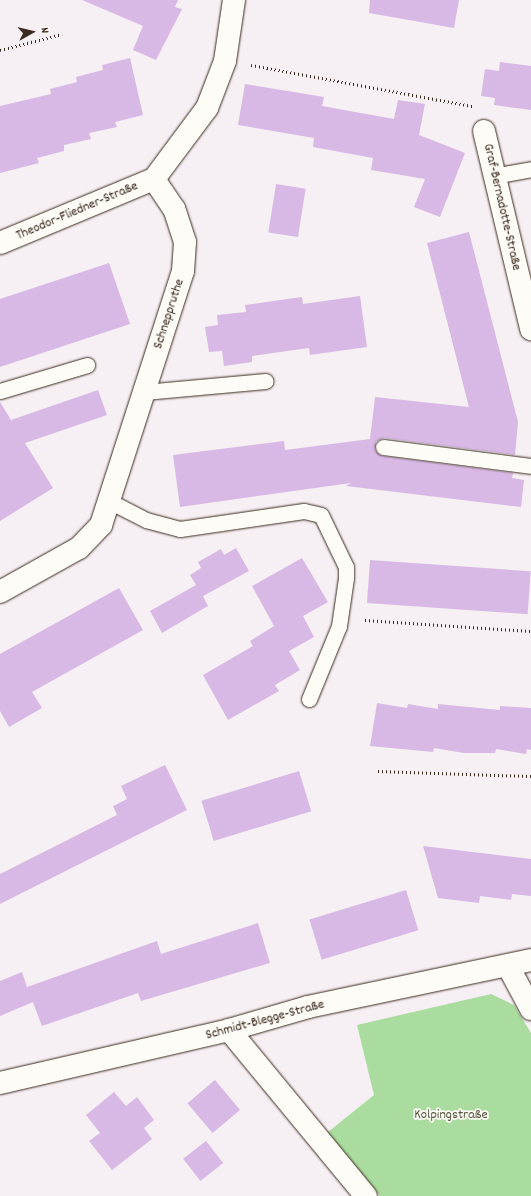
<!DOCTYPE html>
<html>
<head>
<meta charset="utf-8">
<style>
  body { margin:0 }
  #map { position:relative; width:531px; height:1196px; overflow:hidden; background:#f6eff3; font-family:Dekko,sans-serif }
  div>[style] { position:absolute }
  .green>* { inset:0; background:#a9dc9e }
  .building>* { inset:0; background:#d8b9e5; transform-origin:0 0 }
  .path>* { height:2.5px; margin-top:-1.25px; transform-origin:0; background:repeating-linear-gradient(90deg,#3b2a1e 0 1px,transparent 0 4px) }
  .roads { filter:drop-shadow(0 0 1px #3b2a1e) drop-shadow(0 0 1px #3b2a1e) }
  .service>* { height:15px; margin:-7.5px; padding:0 7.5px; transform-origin:7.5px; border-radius:7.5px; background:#fdfcf7 }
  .minor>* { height:22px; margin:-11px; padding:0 11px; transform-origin:11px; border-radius:11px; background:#fdfcf7 }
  span { translate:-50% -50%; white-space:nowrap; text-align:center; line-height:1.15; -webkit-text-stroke:3.5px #fdfcf7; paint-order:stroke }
  .street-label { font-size:14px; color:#3b2a1e }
  .park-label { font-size:14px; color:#56563e }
  .north { position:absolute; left:12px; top:12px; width:40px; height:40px; -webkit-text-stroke:3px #fdfcf7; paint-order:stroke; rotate:82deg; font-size:11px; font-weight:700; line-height:16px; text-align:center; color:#3b2a1e }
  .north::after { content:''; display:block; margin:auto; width:14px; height:18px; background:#3b2a1e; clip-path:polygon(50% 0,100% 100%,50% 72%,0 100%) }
</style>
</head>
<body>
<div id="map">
  <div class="green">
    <i style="clip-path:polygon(491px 994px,514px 1005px,531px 1033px,531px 1196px,380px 1196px,328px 1132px,374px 1095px,357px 1025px)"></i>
  </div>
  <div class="building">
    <i style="clip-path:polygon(82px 0,178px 0,175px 7px,182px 9px,156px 60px,133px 50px,143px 26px)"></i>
    <i style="clip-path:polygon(370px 0,459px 0,454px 28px,369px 13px)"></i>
    <i style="clip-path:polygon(130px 58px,143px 115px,115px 122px,117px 127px,89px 133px,91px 139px,64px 145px,64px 151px,37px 158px,39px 163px,0 173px,0 106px,51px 94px,50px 89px,77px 82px,76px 77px,103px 70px,102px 65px)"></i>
    <i style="clip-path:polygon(500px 62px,531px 66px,531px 110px,494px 105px,495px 98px,481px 96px,485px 69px,499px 71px)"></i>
    <i style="clip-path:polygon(245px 84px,324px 97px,322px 106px,394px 119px,398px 100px,425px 104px,419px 135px,465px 153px,440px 217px,414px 207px,425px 179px,371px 170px,373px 158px,313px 147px,314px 138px,238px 125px)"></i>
    <i style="left:276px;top:184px;width:30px;height:49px;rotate:9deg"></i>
    <i style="clip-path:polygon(469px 232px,518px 422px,515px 455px,384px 438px,376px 441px,375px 450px,382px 456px,513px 473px,512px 478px,524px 480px,521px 507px,346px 486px,351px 483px,180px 507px,173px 455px,284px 441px,285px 450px,370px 439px,375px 397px,469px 407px,427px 243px)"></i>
    <i style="clip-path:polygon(109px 263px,130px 324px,0 367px,0 299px)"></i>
    <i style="clip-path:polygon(360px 296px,367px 347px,310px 355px,309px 348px,280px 352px,252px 356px,252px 362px,224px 366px,222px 351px,209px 352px,205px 327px,218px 325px,217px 315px,246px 312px,245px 305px,302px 297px,303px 304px)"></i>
    <i style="clip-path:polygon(98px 390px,107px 415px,25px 443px,53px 488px,0 521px,0 402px,11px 420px)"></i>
    <i style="clip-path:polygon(236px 548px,249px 571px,203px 596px,208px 606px,162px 633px,150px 611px,196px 585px,190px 575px,201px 568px,198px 562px,221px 549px,224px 555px)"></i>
    <i style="clip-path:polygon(302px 558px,328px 602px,303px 616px,314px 637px,289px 651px,300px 670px,275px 685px,279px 691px,228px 720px,203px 675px,253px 646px,250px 641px,274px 626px,252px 586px)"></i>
    <i style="left:370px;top:560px;width:161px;height:43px;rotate:4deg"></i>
    <i style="clip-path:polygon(119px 588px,143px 630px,32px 692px,42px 708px,9px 727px,0 711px,0 654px)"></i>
    <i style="clip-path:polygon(377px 703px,407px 708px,408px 704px,438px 709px,438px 704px,500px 710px,500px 706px,531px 708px,531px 750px,527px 749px,526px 754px,496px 749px,495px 753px,464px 753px,434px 748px,433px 752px,370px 746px)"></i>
    <i style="clip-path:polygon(165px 765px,187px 810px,0 904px,0 874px,117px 815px,113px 806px,127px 799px,121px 786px)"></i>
    <i style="left:299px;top:771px;width:42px;height:102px;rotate:73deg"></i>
    <i style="clip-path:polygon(423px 846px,531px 859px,531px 896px,512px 894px,511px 900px,480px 896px,479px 903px,438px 898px)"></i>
    <i style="left:406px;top:890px;width:42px;height:101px;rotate:73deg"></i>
    <i style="clip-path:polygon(258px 923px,270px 963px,141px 1001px,138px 993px,42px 1026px,31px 997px,33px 1002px,0 1016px,0 981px,22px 972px,27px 987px,157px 941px,161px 954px)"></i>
    <i style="left:215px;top:1080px;width:39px;height:36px;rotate:50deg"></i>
    <i style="clip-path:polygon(114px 1092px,126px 1106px,137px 1097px,154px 1120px,144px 1128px,152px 1139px,112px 1170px,89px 1141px,100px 1133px,86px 1115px)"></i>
    <i style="left:206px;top:1141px;width:28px;height:29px;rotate:52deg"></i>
  </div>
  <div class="path">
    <i style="left:0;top:50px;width:64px;rotate:-14.5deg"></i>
    <i style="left:251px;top:65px;width:226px;rotate:10.5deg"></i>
    <i style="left:365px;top:620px;width:166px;rotate:3.8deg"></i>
    <i style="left:378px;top:771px;width:153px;rotate:1.9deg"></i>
  </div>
  <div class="roads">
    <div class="service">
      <i style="left:493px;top:176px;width:39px;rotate:-10deg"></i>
      <i style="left:0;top:391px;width:91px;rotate:-16.6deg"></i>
      <i style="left:144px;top:392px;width:122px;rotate:-5.2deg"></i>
      <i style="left:383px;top:447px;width:149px;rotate:7.3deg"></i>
      <i style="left:109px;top:501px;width:42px;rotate:27.2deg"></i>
      <i style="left:146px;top:520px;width:35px;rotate:15deg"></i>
      <i style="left:180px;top:529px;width:125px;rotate:-8.3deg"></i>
      <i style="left:304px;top:511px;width:17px;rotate:13deg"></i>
      <i style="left:321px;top:515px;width:58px;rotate:64.3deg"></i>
      <i style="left:346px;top:567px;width:11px;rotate:90deg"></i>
      <i style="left:346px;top:578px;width:49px;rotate:98.3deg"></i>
      <i style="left:339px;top:626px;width:79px;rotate:112.3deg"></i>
    </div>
    <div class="minor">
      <i style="left:484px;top:131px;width:204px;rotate:76.6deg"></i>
      <i style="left:0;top:243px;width:167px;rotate:-22.6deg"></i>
      <i style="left:154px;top:179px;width:89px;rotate:-53.3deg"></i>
      <i style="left:207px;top:108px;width:50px;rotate:-69deg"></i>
      <i style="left:225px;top:61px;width:62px;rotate:-81.6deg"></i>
      <i style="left:0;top:592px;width:90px;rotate:-29.1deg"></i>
      <i style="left:79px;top:548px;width:32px;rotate:-46deg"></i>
      <i style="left:101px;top:525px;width:267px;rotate:-72.1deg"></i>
      <i style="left:183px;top:271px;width:29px;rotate:-86deg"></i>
      <i style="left:185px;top:242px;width:35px;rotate:-108deg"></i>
      <i style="left:174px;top:209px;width:36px;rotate:-124deg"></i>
      <i style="left:508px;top:966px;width:49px;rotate:61.9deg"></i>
      <i style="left:229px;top:1030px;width:215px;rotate:50.5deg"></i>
      <i style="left:0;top:1083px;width:235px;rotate:-13deg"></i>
      <i style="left:229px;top:1030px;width:82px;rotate:-16.2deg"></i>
      <i style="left:308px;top:1007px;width:228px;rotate:-11.9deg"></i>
    </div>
  </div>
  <div class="street-label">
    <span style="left:502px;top:207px;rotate:77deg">Graf-Bernadotte-Straße</span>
    <span style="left:77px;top:211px;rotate:-23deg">Theodor-Fliedner-Straße</span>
    <span style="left:169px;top:314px;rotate:-72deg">Schneppruthe</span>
    <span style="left:265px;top:1020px;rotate:-15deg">Schmidt-Blegge-Straße</span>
  </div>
  <div class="park-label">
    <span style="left:451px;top:1115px">Kolpingstraße</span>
  </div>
  <div class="north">N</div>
</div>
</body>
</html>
